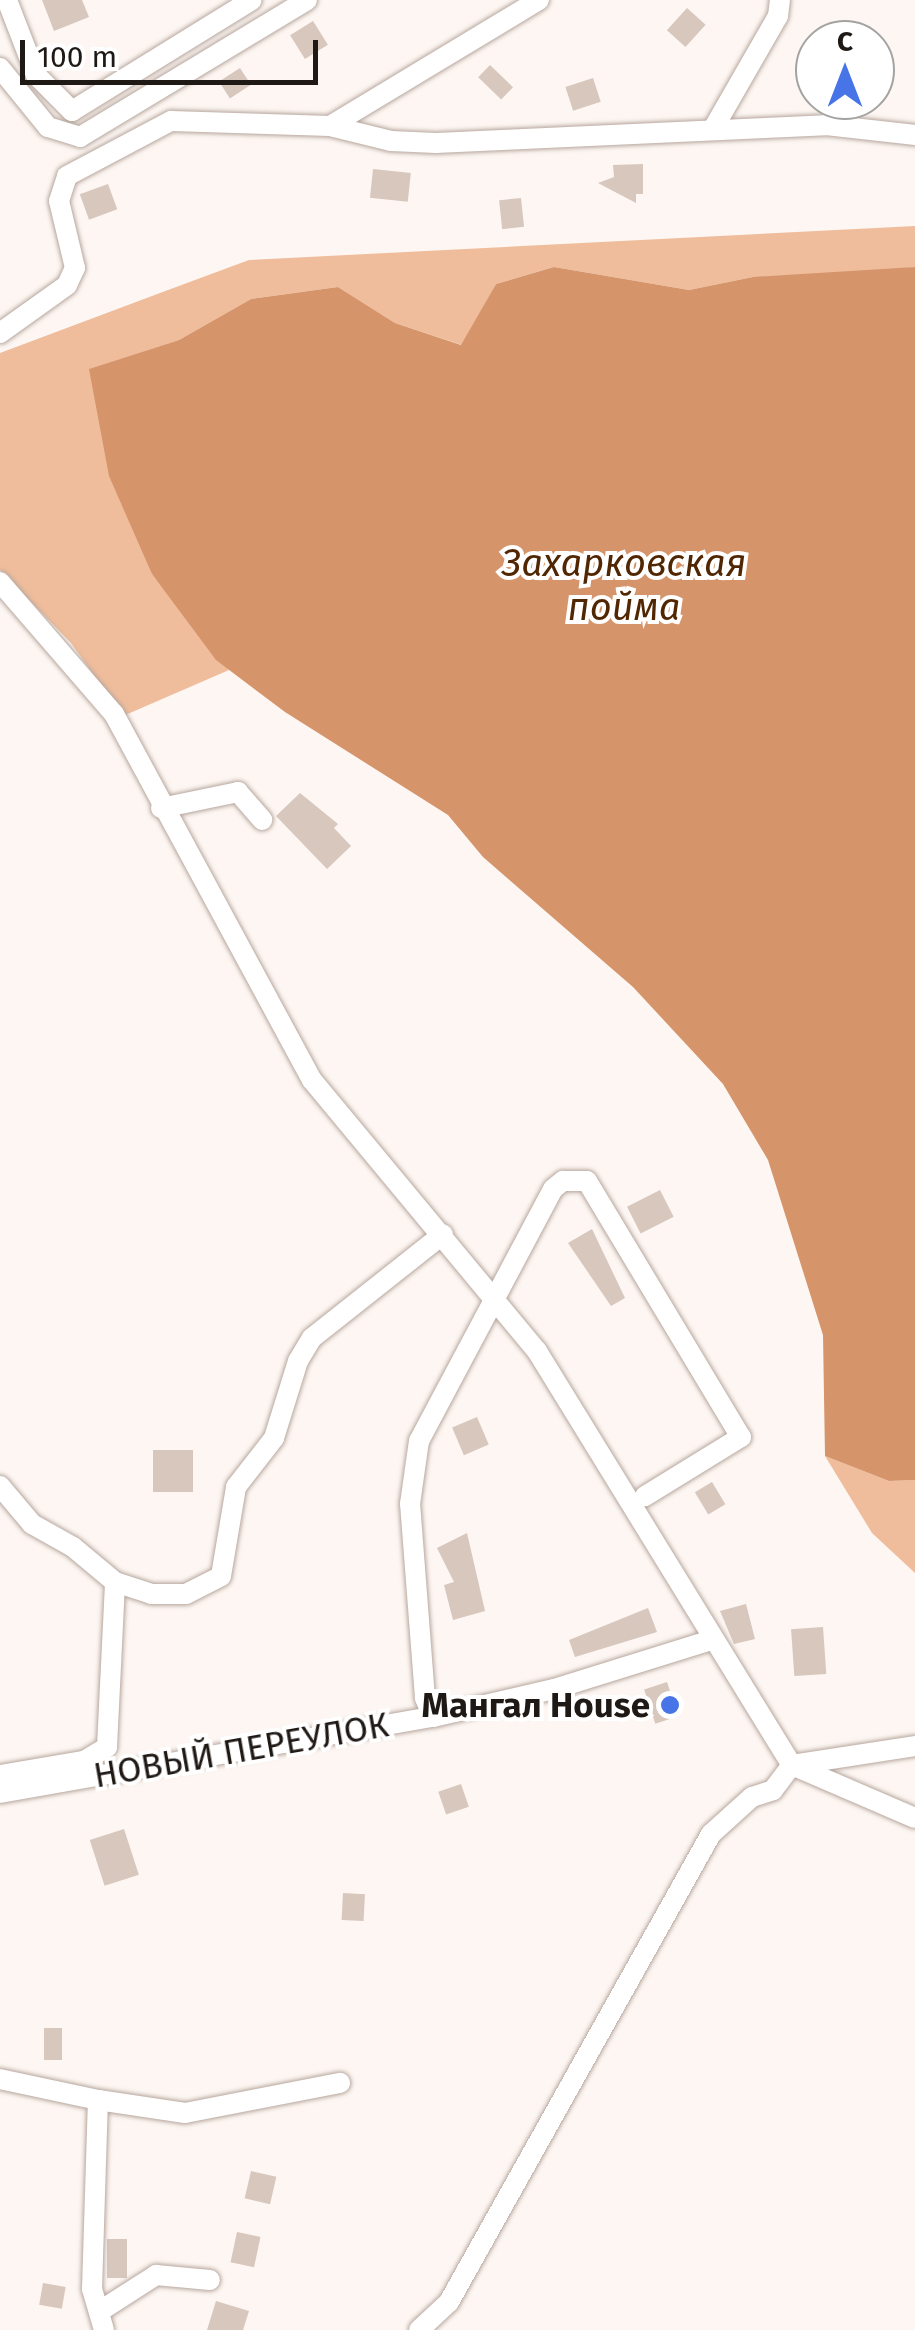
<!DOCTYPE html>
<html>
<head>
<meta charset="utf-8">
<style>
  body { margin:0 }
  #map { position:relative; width:915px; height:2330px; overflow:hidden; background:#fdf6f2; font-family:"Fira Sans",sans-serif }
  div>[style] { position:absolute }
  .green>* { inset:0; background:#efbd9c }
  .water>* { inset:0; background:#d59469 }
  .building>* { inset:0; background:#d7c7bd; transform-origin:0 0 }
  .roads { filter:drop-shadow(0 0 2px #b7a79e) drop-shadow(0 0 2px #b7a79e) }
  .minor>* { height:20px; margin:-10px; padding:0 10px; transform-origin:10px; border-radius:10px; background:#fff }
  .dots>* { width:28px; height:28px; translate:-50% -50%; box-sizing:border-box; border:5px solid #fff; border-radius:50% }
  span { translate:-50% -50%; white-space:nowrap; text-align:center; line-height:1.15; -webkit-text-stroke:8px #fff; paint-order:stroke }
  .poi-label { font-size:35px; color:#1f1916; font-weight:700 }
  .right { translate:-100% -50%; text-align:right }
  .street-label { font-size:35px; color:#1f1916 }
  .water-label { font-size:38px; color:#512703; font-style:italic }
  .north { position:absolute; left:795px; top:20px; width:100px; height:100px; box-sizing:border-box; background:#fff; border:2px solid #a5a3a2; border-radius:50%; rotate:0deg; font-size:28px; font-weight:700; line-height:40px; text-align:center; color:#1f1916 }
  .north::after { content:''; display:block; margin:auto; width:35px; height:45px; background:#4775e7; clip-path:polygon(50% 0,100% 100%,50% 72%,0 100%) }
  .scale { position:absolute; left:20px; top:40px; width:298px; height:45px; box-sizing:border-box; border:5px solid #1f1916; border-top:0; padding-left:12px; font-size:30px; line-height:35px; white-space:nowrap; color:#1f1916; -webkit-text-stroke:8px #fff; paint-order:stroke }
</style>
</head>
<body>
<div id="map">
  <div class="green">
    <i style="clip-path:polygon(915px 226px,915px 267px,845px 276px,753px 277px,689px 290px,554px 267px,496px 284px,462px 345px,395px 323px,338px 287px,251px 299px,179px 340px,90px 369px,152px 574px,229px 670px,123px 716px,71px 643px,0 570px,0 353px,168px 290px,249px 260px)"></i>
    <i style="clip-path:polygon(825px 1456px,889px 1481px,915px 1480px,915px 1573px,872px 1533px)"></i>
  </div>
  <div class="water">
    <i style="clip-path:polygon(554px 267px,689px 290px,753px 277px,915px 267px,915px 1480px,889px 1481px,825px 1456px,823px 1335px,768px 1160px,723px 1084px,633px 987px,483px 857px,448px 815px,285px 712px,216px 660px,152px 574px,109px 476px,89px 369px,179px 340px,251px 299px,338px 287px,395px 323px,461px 345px,496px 284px)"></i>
  </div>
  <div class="building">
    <i style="clip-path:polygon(42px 0,82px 0,89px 17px,54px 31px)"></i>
    <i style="left:687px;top:8px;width:25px;height:30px;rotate:42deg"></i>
    <i style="left:313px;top:21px;width:28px;height:27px;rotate:58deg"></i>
    <i style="left:490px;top:65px;width:32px;height:17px;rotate:44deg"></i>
    <i style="left:240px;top:68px;width:20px;height:25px;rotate:57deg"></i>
    <i style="left:593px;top:78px;width:25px;height:29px;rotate:72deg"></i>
    <i style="clip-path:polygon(643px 164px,643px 194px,636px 194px,636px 203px,598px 183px,614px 177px,613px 165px)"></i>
    <i style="left:373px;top:169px;width:38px;height:29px;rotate:6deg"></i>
    <i style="left:108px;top:184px;width:27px;height:30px;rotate:70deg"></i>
    <i style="left:521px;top:198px;width:29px;height:22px;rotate:84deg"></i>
    <i style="clip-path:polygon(300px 793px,338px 824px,334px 828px,351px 846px,327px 869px,276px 816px)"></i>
    <i style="left:660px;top:1190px;width:30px;height:37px;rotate:63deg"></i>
    <i style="clip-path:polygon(592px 1229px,625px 1298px,611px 1306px,568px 1243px)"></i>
    <i style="left:477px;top:1417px;width:30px;height:27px;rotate:67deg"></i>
    <i style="left:153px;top:1450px;width:40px;height:42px"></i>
    <i style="left:712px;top:1482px;width:26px;height:20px;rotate:59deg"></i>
    <i style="clip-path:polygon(467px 1533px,485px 1611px,453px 1620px,444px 1585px,454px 1582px,437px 1548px)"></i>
    <i style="clip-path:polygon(746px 1604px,755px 1639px,734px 1644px,720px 1611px)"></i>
    <i style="clip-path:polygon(648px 1608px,657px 1632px,575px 1657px,569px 1640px)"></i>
    <i style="left:823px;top:1627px;width:47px;height:32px;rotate:86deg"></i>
    <i style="left:667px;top:1682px;width:36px;height:24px;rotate:72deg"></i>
    <i style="left:461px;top:1784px;width:24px;height:24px;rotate:71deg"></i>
    <i style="left:124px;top:1829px;width:48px;height:36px;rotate:72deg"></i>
    <i style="left:343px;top:1893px;width:22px;height:27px;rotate:3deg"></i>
    <i style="left:44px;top:2028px;width:18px;height:32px"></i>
    <i style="left:251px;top:2171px;width:26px;height:28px;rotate:13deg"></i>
    <i style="left:237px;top:2232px;width:24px;height:31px;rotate:12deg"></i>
    <i style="left:107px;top:2239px;width:20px;height:39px"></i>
    <i style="left:43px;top:2283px;width:23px;height:22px;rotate:10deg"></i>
    <i style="clip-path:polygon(216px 2301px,249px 2311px,243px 2330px,207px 2330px)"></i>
  </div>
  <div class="roads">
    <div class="minor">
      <i style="left:7px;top:0;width:80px;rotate:68.9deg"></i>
      <i style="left:36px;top:75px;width:51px;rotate:45deg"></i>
      <i style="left:72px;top:111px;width:211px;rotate:-31.7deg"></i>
      <i style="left:0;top:68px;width:76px;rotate:50.9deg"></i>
      <i style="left:48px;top:127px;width:34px;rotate:17deg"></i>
      <i style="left:80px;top:137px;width:265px;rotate:-31.1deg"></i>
      <i style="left:330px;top:126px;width:244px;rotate:-31.1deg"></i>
      <i style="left:713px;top:129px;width:130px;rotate:-60.1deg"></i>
      <i style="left:778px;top:16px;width:16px;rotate:-83deg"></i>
      <i style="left:0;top:333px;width:82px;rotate:-35.6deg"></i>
      <i style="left:67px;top:285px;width:19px;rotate:-65deg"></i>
      <i style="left:75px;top:268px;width:69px;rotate:-103.4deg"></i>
      <i style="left:59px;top:201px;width:26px;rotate:-72deg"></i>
      <i style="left:67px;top:176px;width:118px;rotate:-27.9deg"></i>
      <i style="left:171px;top:121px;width:159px;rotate:1.8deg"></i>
      <i style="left:330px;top:126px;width:63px;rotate:13.8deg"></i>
      <i style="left:391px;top:141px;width:45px;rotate:2.5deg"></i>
      <i style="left:436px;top:143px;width:390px;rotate:-2.6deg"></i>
      <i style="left:826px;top:125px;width:90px;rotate:6.4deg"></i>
      <i style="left:0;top:582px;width:174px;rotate:49.2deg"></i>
      <i style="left:114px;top:714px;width:416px;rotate:61.6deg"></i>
      <i style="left:312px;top:1080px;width:352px;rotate:50.3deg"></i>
      <i style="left:537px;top:1351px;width:486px;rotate:58.4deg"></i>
      <i style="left:792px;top:1765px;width:134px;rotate:23.3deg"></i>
      <i style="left:161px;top:808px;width:79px;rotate:-11.7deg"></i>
      <i style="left:238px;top:792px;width:37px;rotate:49deg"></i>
      <i style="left:0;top:1486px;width:50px;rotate:49.9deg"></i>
      <i style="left:32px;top:1524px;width:47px;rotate:29.3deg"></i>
      <i style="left:73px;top:1547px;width:55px;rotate:39.8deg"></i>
      <i style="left:433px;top:1717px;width:21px;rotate:-113deg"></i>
      <i style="left:425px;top:1698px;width:195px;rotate:-94.4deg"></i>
      <i style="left:410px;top:1504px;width:64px;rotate:-81.9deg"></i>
      <i style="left:419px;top:1441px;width:285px;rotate:-62deg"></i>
      <i style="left:553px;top:1189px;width:13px;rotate:-39deg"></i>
      <i style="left:563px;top:1181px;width:24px"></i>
      <i style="left:587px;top:1181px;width:299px;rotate:59deg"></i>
      <i style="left:741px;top:1437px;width:113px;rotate:148.4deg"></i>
      <i style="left:0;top:1775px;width:85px;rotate:-9.5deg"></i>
      <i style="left:84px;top:1761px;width:27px;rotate:-31deg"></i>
      <i style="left:107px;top:1747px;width:165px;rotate:-87.2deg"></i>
      <i style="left:115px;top:1582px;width:38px;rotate:18deg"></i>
      <i style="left:151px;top:1594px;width:35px"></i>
      <i style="left:186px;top:1594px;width:39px;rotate:-27deg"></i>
      <i style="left:221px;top:1576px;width:90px;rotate:-80.4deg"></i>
      <i style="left:236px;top:1487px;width:62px;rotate:-52.2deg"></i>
      <i style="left:274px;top:1438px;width:81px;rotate:-72.7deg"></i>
      <i style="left:298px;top:1361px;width:27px;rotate:-59deg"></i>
      <i style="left:312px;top:1338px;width:167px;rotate:-38.4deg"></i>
      <i style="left:0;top:1793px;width:440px;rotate:-10deg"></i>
      <i style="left:433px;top:1717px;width:124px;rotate:-13deg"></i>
      <i style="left:554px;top:1689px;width:164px;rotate:-17.3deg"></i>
      <i style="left:0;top:2079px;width:100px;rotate:12.1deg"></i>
      <i style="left:100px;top:2311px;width:67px;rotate:-32.7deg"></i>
      <i style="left:156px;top:2275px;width:54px;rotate:5.3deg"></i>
      <i style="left:104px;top:2330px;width:43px;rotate:-106.3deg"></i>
      <i style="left:92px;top:2289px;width:189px;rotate:-88.2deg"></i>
      <i style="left:98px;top:2100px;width:88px;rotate:8.5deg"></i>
      <i style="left:185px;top:2113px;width:158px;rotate:-11deg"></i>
      <i style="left:419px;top:2330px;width:41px;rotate:-43deg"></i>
      <i style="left:449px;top:2302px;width:536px;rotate:-60.76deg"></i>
      <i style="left:711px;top:1834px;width:55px;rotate:-42.1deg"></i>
      <i style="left:752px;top:1797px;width:22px;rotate:-18deg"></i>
      <i style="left:773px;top:1790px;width:31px;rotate:-53deg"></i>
      <i style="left:792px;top:1765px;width:124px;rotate:-8.8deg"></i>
    </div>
  </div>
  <div class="dots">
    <i style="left:670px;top:1705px;background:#4775e7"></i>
  </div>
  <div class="poi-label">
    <span class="right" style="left:650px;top:1705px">Мангал House</span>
  </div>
  <div class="street-label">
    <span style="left:241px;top:1750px;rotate:-10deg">НОВЫЙ ПЕРЕУЛОК</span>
  </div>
  <div class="water-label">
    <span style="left:624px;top:586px">Захарковская<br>пойма</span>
  </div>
  <div class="north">С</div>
  <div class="scale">100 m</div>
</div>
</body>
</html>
